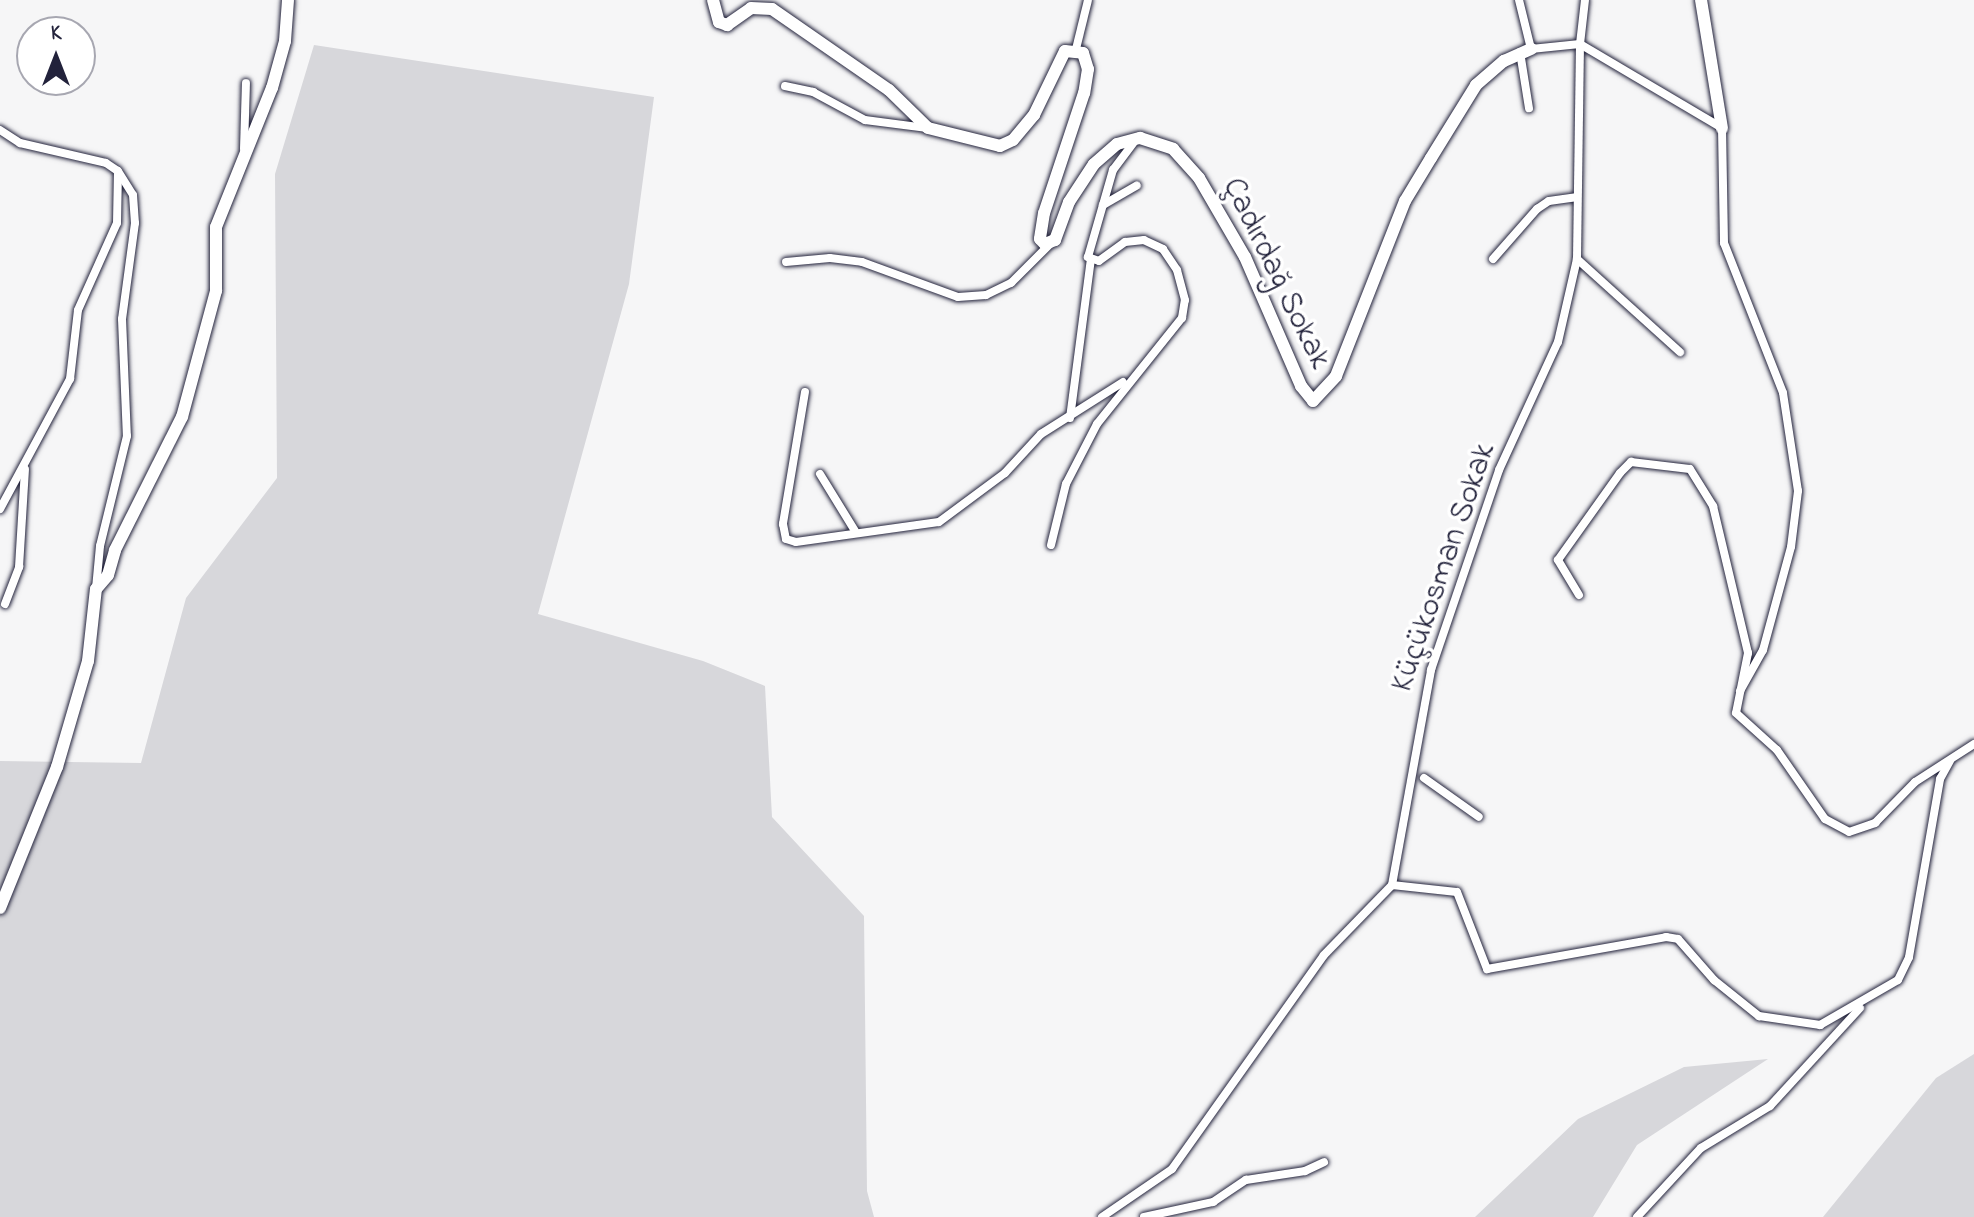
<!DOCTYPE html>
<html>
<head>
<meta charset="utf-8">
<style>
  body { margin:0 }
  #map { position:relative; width:1974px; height:1217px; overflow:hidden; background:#f6f6f7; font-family:"Indie Flower",sans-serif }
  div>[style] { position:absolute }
  .green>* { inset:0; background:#d7d7db }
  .roads { filter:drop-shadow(0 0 2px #22223b) drop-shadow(0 0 2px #22223b) }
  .street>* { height:8px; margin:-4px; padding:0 4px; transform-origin:4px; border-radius:4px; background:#fff }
  .secondary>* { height:12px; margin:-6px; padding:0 6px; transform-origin:6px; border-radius:6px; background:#fff }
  span { translate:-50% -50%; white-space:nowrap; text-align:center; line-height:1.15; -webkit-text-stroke:7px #fff; paint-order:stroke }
  .street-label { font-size:32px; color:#22223b }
  .north { position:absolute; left:16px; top:16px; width:80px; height:80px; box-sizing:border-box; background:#fff; border:2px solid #a7a7b1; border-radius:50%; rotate:0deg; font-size:22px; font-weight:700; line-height:32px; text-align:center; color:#22223b }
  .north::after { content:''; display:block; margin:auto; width:28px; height:36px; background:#22223b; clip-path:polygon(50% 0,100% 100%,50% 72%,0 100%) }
</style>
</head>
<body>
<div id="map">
  <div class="green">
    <i style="clip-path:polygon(314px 45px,654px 97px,629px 284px,538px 614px,703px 661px,765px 686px,772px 817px,864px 916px,867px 1191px,874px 1217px,0 1217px,0 761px,141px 763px,186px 598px,277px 478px,275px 174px)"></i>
    <i style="clip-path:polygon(1974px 1054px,1974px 1217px,1823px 1217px,1936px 1078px)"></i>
    <i style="clip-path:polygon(1768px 1059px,1637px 1145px,1593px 1217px,1475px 1217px,1578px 1119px,1684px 1067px)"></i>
  </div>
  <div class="roads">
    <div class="street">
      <i style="left:1519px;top:0;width:50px;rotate:76.2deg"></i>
      <i style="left:1531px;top:49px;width:49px;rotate:-5.8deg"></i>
      <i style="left:1580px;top:44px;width:44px;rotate:-83.5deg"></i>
      <i style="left:1076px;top:49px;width:50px;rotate:-76.2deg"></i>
      <i style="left:1520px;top:52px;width:57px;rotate:80.9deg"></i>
      <i style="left:785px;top:86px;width:29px;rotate:12deg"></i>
      <i style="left:813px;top:92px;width:59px;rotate:28.3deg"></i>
      <i style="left:865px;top:120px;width:63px;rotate:7.4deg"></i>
      <i style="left:0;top:130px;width:24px;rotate:33deg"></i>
      <i style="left:20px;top:143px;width:88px;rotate:13.1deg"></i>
      <i style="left:106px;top:163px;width:14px;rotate:34deg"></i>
      <i style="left:118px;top:171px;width:28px;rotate:58deg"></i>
      <i style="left:133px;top:195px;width:28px;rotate:86deg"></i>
      <i style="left:135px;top:223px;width:97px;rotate:97.7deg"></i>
      <i style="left:122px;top:319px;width:117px;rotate:87.6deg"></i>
      <i style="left:127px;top:436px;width:113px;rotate:103.8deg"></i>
      <i style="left:100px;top:546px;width:42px;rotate:95.4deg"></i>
      <i style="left:244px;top:149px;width:66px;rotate:-88.3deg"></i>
      <i style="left:1103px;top:205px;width:39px;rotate:-30deg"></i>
      <i style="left:1493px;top:259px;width:67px;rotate:-48.7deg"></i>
      <i style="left:1537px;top:209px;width:14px;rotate:-34deg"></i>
      <i style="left:1549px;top:201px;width:27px;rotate:-8deg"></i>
      <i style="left:1577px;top:259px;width:139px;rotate:42.1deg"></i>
      <i style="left:786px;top:262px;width:44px;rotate:-5.2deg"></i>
      <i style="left:830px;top:258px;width:32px;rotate:7deg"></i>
      <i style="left:862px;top:262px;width:102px;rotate:20deg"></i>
      <i style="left:958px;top:297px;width:28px;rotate:-4deg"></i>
      <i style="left:986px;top:295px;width:28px;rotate:-26deg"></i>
      <i style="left:1011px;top:283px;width:55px;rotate:-45deg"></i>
      <i style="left:805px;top:392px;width:134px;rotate:99.5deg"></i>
      <i style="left:783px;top:524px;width:15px;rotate:79deg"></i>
      <i style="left:786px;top:539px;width:10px;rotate:17deg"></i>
      <i style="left:796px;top:542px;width:144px;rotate:-8deg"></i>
      <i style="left:939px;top:522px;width:82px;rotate:-36.6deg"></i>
      <i style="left:1005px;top:473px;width:53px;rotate:-47.3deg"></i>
      <i style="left:1041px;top:434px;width:97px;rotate:-32.4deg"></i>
      <i style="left:1070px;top:418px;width:161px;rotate:-82.5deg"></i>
      <i style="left:820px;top:474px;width:67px;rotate:58.4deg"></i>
      <i style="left:0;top:509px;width:148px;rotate:-61.7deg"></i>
      <i style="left:70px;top:379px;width:69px;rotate:-83.4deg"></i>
      <i style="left:78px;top:310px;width:95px;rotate:-65.9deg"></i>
      <i style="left:117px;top:223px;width:50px;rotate:-88.9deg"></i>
      <i style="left:1051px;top:545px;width:63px;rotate:-76.2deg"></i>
      <i style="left:1066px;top:484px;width:68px;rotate:-62.7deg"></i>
      <i style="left:1097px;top:424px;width:136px;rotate:-51.3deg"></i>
      <i style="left:1182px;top:318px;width:18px;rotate:-81deg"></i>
      <i style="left:1185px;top:300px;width:31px;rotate:-105deg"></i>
      <i style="left:1177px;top:270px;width:25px;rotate:-124deg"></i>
      <i style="left:1163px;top:249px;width:21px;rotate:-155deg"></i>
      <i style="left:1144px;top:240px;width:19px;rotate:174deg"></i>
      <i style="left:1125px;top:242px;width:32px;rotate:144deg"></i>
      <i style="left:1099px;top:261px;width:12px;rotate:-160deg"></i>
      <i style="left:1088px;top:257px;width:91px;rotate:-74deg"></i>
      <i style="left:1113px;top:170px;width:34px;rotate:-53deg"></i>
      <i style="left:1579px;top:595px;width:41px;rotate:-121deg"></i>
      <i style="left:1558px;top:560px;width:107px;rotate:-54.5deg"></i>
      <i style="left:1620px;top:473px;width:16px;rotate:-45deg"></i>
      <i style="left:1631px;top:462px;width:59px;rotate:6.8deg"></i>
      <i style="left:1690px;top:469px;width:44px;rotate:58.1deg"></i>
      <i style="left:1713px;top:506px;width:151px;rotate:76.6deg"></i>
      <i style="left:1748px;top:653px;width:61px;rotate:101.3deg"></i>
      <i style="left:1736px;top:713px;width:55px;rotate:42.1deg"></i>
      <i style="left:1777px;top:750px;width:84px;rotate:55.2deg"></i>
      <i style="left:1825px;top:819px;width:27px;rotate:28deg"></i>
      <i style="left:1849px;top:832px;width:28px;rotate:-19deg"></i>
      <i style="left:1875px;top:823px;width:57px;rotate:-45.7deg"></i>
      <i style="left:1915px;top:782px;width:70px;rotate:-32.8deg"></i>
      <i style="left:5px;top:604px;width:40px;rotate:-69deg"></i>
      <i style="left:19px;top:567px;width:98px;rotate:-86.5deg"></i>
      <i style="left:1424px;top:778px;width:67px;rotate:35.3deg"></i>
      <i style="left:1392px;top:885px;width:65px;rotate:6.1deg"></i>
      <i style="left:1457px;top:892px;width:83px;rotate:68.7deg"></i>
      <i style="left:1487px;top:969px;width:182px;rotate:-10.1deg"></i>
      <i style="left:1666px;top:937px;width:12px;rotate:9deg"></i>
      <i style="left:1678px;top:939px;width:55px;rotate:48.7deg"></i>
      <i style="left:1714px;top:980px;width:58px;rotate:38.7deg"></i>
      <i style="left:1759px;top:1016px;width:62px;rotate:8.4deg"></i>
      <i style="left:1820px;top:1025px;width:90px;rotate:-30deg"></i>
      <i style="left:1898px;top:980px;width:25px;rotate:-64deg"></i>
      <i style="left:1909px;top:957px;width:181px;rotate:-80.1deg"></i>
      <i style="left:1940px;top:779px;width:21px;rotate:-61deg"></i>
      <i style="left:1102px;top:1217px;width:85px;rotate:-34.4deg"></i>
      <i style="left:1172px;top:1169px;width:262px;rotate:-54.6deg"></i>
      <i style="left:1324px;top:955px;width:98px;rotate:-45.8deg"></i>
      <i style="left:1392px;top:885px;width:219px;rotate:-79.7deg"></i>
      <i style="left:1431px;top:670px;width:211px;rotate:-71.2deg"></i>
      <i style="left:1499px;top:470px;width:141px;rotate:-65.3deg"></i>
      <i style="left:1558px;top:342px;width:85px;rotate:-77.1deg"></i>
      <i style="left:1577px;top:259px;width:215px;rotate:-89.2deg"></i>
      <i style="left:1580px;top:44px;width:165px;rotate:30.6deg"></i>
      <i style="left:1722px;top:128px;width:115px;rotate:89deg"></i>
      <i style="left:1724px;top:243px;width:161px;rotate:68.5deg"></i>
      <i style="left:1783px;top:393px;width:99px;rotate:81.3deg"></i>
      <i style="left:1798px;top:491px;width:56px;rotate:97.1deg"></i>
      <i style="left:1791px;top:547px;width:107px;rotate:105.2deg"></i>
      <i style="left:1763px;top:650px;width:47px;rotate:119.3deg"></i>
      <i style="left:1144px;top:1217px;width:71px;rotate:-12.3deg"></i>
      <i style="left:1213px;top:1202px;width:40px;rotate:-34deg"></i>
      <i style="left:1246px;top:1180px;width:60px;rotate:-8.7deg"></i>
      <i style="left:1305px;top:1171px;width:21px;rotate:-25deg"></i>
      <i style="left:1637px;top:1217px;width:94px;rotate:-47.2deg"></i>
      <i style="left:1701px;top:1148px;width:81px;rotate:-31.3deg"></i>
      <i style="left:1770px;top:1106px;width:133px;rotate:-47.4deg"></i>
    </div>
    <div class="secondary">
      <i style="left:713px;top:0;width:23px;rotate:75deg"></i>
      <i style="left:719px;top:22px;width:9px;rotate:21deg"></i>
      <i style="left:727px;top:25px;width:29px;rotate:-35deg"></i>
      <i style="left:751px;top:8px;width:21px;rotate:3deg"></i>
      <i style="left:772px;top:9px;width:142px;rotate:34.7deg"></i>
      <i style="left:889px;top:90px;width:54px;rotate:44.3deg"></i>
      <i style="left:928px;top:128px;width:74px;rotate:14deg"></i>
      <i style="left:1000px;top:146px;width:14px;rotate:-25deg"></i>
      <i style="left:1013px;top:140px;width:33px;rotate:-50deg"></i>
      <i style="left:1034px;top:115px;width:71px;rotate:-64.2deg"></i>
      <i style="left:1065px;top:51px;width:18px;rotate:6deg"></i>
      <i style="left:1083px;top:53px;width:17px;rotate:73deg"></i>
      <i style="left:1088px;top:69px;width:24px;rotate:99deg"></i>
      <i style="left:1084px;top:93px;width:126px;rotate:108.4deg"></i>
      <i style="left:1044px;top:213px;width:26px;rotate:99deg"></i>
      <i style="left:1040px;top:239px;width:7px;rotate:45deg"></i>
      <i style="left:1045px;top:244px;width:11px;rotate:-22deg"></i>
      <i style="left:1055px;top:240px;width:40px;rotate:-69.8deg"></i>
      <i style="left:1069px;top:202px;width:45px;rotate:-56.7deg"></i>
      <i style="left:1094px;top:164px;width:30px;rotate:-41deg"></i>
      <i style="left:1117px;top:144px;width:24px;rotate:-15deg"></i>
      <i style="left:1140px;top:138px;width:35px;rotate:18deg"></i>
      <i style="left:1173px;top:149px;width:39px;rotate:48deg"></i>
      <i style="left:1199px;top:178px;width:91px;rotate:59.8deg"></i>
      <i style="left:1245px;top:257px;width:141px;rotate:66.5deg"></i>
      <i style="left:1301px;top:386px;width:19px;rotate:51deg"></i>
      <i style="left:1313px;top:401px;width:34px;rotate:-47deg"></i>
      <i style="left:1336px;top:376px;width:188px;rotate:-68.5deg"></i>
      <i style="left:1405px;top:201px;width:50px;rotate:-58.8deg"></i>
      <i style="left:1431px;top:158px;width:86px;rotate:-58.3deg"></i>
      <i style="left:1476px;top:85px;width:37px;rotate:-41deg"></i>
      <i style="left:1504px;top:61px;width:30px;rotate:-24deg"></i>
      <i style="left:1701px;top:0;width:130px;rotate:80.7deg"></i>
      <i style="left:0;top:908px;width:152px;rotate:-68deg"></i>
      <i style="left:57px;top:767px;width:110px;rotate:-73.7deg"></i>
      <i style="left:88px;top:661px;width:72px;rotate:-83.7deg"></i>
      <i style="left:96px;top:589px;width:18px;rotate:-49deg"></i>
      <i style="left:108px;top:575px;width:26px;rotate:-74deg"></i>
      <i style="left:115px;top:550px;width:149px;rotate:-63.3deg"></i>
      <i style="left:182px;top:417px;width:131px;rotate:-74.9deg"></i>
      <i style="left:216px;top:291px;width:64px;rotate:-90deg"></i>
      <i style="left:216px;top:227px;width:150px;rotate:-68.1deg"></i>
      <i style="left:272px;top:88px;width:49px;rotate:-74.5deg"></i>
      <i style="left:285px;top:41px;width:41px;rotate:-85.8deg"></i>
    </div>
  </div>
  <div class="street-label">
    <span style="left:1275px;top:274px;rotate:64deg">Çadırdağ Sokak</span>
    <span style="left:1445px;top:568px;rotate:-71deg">Küçükosman Sokak</span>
  </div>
  <div class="north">K</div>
</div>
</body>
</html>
